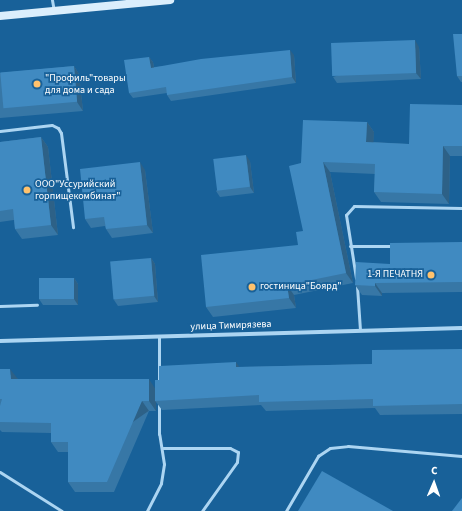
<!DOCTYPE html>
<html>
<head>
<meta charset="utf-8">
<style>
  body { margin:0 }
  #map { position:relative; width:462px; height:511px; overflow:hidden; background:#186199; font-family:"Source Sans 3",sans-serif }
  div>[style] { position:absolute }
  .service>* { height:3px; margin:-1.5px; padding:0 1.5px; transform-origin:1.5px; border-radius:1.5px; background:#acd5f2 }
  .minor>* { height:4px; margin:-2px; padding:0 2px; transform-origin:2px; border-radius:2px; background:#acd5f2 }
  .secondary>* { height:8px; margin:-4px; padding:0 4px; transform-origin:4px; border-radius:4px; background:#dbeefc }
  .wall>* { inset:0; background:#3777a6 }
  .shaded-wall>* { inset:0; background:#2d6187; transform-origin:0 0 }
  .building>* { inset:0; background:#408ac1; transform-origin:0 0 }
  .dots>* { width:11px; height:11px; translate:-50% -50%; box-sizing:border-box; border:2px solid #186199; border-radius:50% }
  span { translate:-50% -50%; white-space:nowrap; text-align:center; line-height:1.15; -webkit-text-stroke:3.5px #186199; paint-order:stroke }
  .poi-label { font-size:10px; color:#fff }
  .left { translate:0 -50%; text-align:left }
  .right { translate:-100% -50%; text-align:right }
  .street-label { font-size:10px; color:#fff }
  .north { position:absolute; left:414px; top:463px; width:40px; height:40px; -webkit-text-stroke:3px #186199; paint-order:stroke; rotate:2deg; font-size:11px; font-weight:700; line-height:16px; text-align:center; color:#fff }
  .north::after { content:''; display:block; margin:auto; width:14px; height:18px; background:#fff; clip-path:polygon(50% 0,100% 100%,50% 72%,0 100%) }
</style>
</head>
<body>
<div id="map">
  <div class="service">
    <i style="left:52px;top:0;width:11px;rotate:80deg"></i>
    <i style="left:0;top:131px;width:52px;rotate:-6.6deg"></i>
    <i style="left:52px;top:125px;width:7px;rotate:27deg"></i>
    <i style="left:58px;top:128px;width:6px;rotate:59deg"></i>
    <i style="left:61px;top:133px;width:95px;rotate:82.7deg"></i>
    <i style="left:350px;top:246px;width:42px"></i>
    <i style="left:356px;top:278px;width:64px;rotate:-99deg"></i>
    <i style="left:346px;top:215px;width:12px;rotate:-48deg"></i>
    <i style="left:354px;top:206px;width:108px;rotate:1.1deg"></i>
    <i style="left:357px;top:286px;width:44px;rotate:86.1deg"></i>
    <i style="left:0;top:306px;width:37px;rotate:-2deg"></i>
    <i style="left:159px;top:337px;width:46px;rotate:90deg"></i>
    <i style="left:163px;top:448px;width:67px"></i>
    <i style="left:230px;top:448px;width:9px;rotate:27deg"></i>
    <i style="left:238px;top:452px;width:10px;rotate:96deg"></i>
    <i style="left:237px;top:462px;width:60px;rotate:125.5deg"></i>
    <i style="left:0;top:472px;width:73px;rotate:32.2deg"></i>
    <i style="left:147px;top:511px;width:31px;rotate:-63deg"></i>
    <i style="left:161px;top:483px;width:19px;rotate:-81deg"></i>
    <i style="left:164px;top:464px;width:30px;rotate:-99deg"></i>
    <i style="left:159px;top:434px;width:32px;rotate:-90deg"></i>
    <i style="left:286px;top:511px;width:64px;rotate:-59.8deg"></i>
    <i style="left:318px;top:456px;width:14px;rotate:-34deg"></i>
    <i style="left:330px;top:448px;width:18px;rotate:-6deg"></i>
    <i style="left:348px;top:446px;width:114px;rotate:5deg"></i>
  </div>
  <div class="minor">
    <i style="left:0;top:341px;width:462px;rotate:-1.6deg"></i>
  </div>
  <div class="secondary">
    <i style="left:0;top:16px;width:171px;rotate:-5.4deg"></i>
  </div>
  <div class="wall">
    <i style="clip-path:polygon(462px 34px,462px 82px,461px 82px,457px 76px)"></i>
    <i style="clip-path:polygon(419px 47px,421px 79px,337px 83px,333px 77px)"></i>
    <i style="clip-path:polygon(294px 55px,296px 83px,171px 101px,167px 95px,167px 93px,133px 98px,129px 93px,149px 57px,153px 62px,154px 67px)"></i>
    <i style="clip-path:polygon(74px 66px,79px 74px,83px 111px,0 118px,0 73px)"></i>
    <i style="clip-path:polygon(462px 105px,462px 156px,450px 156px,449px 204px,381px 202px,374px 192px,375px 174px,330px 172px,353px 283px,294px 295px,296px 308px,213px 317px,206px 307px,298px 245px,303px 231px,301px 163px,367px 122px,374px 132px,373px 142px,409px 144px)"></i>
    <i style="clip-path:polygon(41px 137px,48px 147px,58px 235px,22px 239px,15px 229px,14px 220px,0 222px,0 142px)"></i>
    <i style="clip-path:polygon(250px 161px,254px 193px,220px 197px,216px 191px)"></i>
    <i style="clip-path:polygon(145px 170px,153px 233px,112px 238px,106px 229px,105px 226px,91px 228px,85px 219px)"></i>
    <i style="clip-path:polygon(462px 242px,462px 292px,382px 293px,382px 296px,362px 295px,355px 285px,390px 264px)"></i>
    <i style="clip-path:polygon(151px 258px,155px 264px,158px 302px,118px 306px,114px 300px)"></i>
    <i style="clip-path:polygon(74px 278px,78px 284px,78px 305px,43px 305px,39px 299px)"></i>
    <i style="clip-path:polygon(462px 349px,462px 414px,380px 415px,375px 408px,266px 411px,261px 405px,162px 410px,156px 402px,156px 411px,149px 411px,114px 492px,75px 492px,68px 482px,68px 452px,58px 452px,51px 442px,51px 433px,2px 432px,0 430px,0 369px,18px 379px,155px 388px,159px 380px,240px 367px,372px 364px)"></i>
  </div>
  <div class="shaded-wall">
    <i style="clip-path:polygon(415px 40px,419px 47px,421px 79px,416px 73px)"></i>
    <i style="clip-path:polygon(290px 50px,294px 55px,296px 83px,292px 77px)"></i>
    <i style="clip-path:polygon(149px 57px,153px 62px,155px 73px,151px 68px)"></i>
    <i style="clip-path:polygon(74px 66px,79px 74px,83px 111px,77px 102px)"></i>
    <i style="clip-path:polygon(367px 122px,374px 132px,373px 152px,366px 142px)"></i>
    <i style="clip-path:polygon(41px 137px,48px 147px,58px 235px,51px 225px)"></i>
    <i style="clip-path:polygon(443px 146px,450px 156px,449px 204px,442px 194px)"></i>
    <i style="clip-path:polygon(246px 155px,250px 161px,254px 193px,250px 187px)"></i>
    <i style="clip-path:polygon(140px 162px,145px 170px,153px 233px,147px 225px)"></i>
    <i style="clip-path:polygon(323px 162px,330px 172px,353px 283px,346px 273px)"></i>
    <i style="clip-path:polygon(151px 258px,155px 264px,158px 302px,154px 296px)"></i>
    <i style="clip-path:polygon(74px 278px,78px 284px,78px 305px,74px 299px)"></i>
    <i style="clip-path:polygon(375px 283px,382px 293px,382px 296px,375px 286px)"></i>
    <i style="clip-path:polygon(287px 285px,294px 295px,296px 308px,289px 298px)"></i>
    <i style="clip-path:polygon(236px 362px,243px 372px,236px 367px)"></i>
    <i style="clip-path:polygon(10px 369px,18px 379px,18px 389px,11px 379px)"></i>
    <i style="clip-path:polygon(149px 379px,156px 390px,155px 401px,156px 402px,156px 411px,149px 401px)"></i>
    <i style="left:142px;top:401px;width:12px;height:88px;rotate:55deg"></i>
  </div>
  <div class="building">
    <i style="clip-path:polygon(453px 34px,462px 34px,462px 76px,457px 76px)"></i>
    <i style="left:415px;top:40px;width:33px;height:84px;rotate:88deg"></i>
    <i style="clip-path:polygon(290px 50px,292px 77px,167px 95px,166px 87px,129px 93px,124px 60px,149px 57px,151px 68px,201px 59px)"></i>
    <i style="left:74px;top:66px;width:36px;height:74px;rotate:85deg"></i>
    <i style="clip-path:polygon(410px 104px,462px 105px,462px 146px,443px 146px,442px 194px,374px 192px,375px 164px,323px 162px,346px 273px,287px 285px,289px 298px,206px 307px,201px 255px,298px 245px,296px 232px,303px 231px,289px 166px,301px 163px,303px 120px,367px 122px,366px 142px,409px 144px)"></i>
    <i style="clip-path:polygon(41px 137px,51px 225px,15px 229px,13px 209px,0 211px,0 142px)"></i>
    <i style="left:246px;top:155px;width:32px;height:33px;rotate:83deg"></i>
    <i style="clip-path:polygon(140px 162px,147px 225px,106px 229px,104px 217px,85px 219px,80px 169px)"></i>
    <i style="clip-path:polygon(462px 242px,462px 282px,375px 283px,375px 286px,355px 285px,356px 262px,390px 264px,390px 243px)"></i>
    <i style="left:151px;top:258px;width:38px;height:41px;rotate:85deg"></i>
    <i style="left:39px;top:278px;width:35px;height:21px"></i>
    <i style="clip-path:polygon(462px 349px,462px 404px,373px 406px,373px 399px,259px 402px,259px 395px,155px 401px,155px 380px,159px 380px,159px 366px,236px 362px,236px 367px,372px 364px,372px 350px)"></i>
    <i style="clip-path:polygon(0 369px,10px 369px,11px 379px,149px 379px,149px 401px,142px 401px,107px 482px,68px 482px,68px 442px,51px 442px,51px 423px,0 422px,0 406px,2px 399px,0 399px)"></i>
    <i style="clip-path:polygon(322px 471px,393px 511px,298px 511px)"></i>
    <i style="clip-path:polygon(462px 498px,462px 511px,452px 511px)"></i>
  </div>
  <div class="dots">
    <i style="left:37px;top:84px;background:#ffc26d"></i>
    <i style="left:27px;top:190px;background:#ffc26d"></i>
    <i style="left:431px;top:275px;background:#ffc26d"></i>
    <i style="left:252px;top:287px;background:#ffc26d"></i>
  </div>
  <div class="poi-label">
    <span class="left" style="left:45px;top:84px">"Профиль"товары<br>для дома и сада</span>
    <span class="left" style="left:35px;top:190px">ООО"Уссурийский<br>горпищекомбинат"</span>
    <span class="right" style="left:423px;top:275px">1-Я ПЕЧАТНЯ</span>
    <span class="left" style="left:260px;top:287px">гостиница"Боярд"</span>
  </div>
  <div class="street-label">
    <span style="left:231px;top:326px;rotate:-2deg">улица Тимирязева</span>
  </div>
  <div class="north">С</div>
</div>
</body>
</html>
